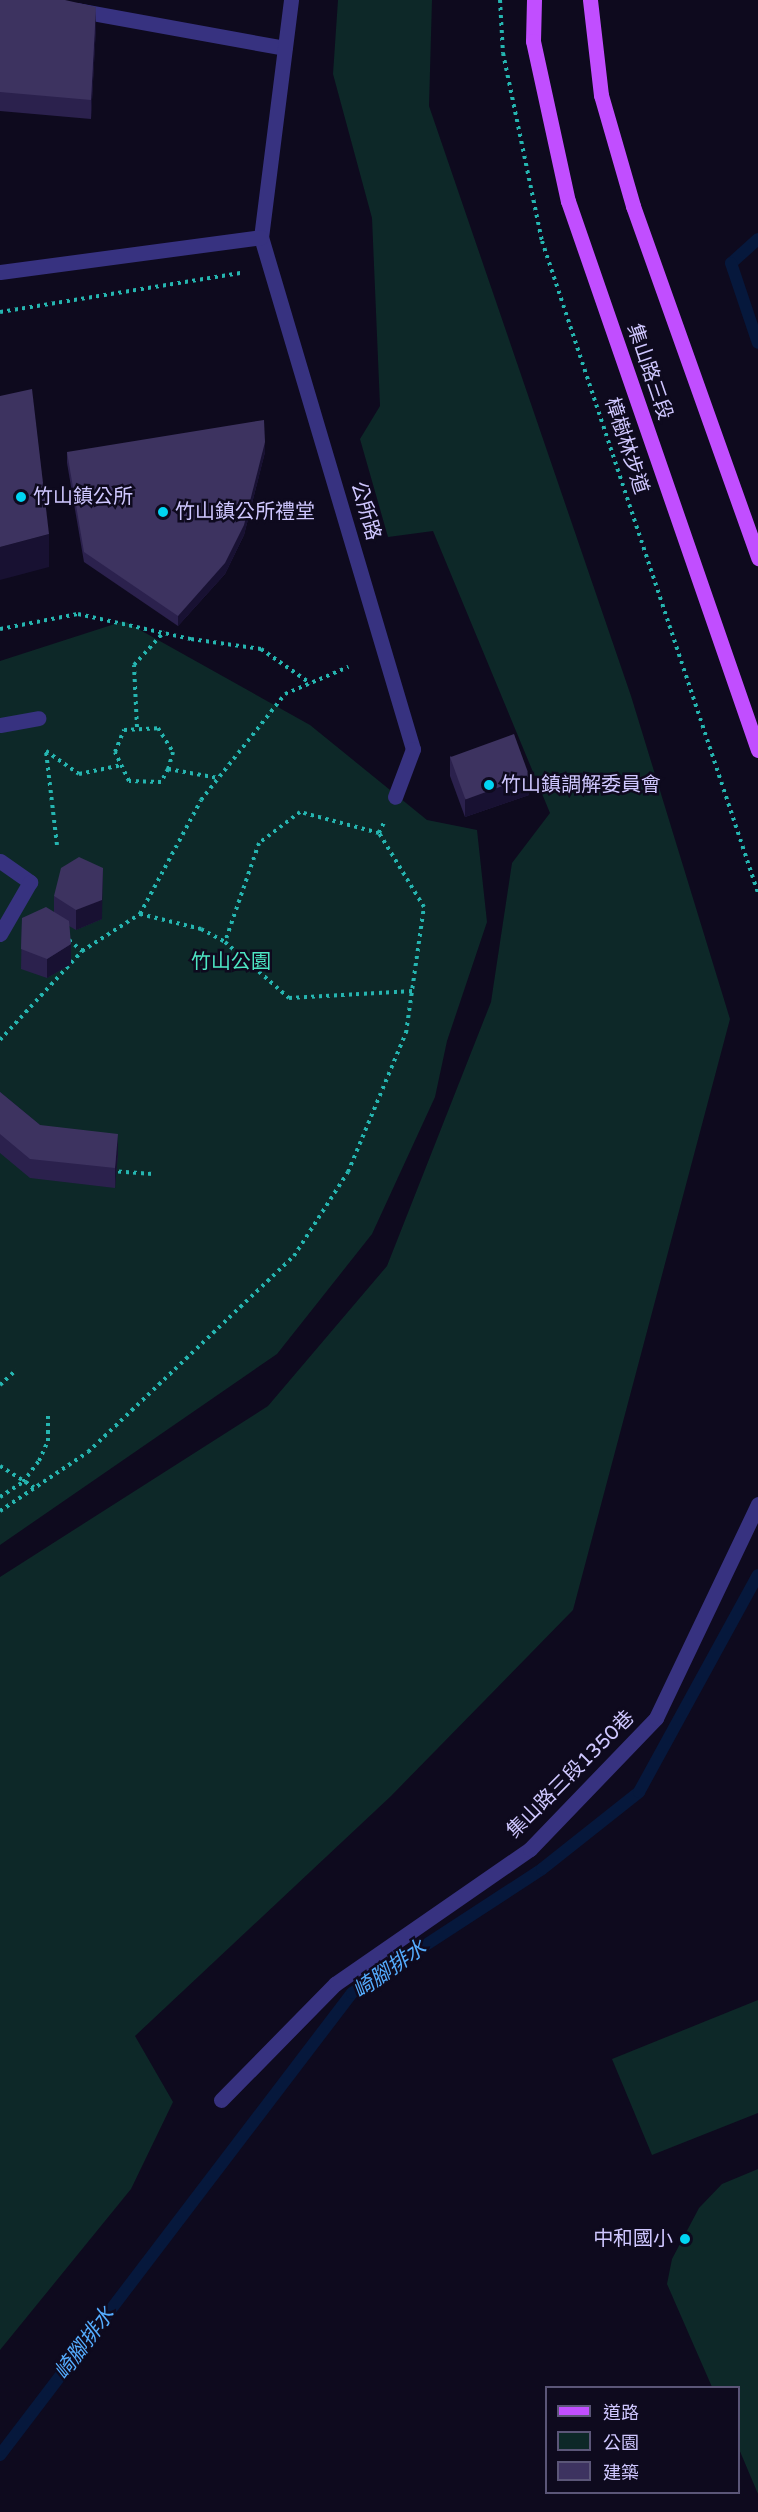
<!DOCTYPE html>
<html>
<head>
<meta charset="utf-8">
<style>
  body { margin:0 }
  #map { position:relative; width:758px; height:2512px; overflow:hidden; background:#0e0a1e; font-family:"Varela Round","Noto Sans TC",sans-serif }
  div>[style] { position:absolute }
  .green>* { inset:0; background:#0d2828 }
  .stream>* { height:12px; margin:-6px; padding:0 6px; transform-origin:6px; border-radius:6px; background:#06183c }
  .path>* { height:4px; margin-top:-2px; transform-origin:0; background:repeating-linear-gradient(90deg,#25b5b0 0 3px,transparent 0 7.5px) }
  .service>* { height:15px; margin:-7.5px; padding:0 7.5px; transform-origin:7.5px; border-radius:7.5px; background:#373280 }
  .minor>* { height:15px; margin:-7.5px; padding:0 7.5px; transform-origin:7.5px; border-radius:7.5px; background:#373280 }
  .primary>* { height:15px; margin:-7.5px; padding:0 7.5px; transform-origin:7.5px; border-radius:7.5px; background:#c14eff }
  .wall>* { inset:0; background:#2b214d }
  .shaded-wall>* { inset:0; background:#181132 }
  .building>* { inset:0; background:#3d3360; transform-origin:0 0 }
  .dots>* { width:16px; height:16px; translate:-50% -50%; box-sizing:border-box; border:3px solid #0e0a1e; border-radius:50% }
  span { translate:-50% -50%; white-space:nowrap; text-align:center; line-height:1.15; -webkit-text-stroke:5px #0e0a1e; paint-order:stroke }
  .street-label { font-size:20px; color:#cfc7ff }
  .poi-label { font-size:20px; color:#cfc7ff }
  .left { translate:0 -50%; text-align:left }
  .right { translate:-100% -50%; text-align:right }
  .park-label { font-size:20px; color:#4de6c3 }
  .water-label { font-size:21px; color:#55adff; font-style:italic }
  .legend { position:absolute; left:545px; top:2386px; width:195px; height:108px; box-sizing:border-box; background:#0e0a1e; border:2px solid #5b5678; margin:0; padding:8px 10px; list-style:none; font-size:18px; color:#cfc7ff }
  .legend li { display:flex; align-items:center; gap:12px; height:30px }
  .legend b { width:30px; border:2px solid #5b5678 }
</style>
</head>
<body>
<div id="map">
  <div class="green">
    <i style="clip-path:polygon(338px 0,432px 0,429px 106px,631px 696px,730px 1019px,573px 1610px,391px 1796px,135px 2036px,173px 2102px,131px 2189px,0 2350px,0 1577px,268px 1406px,387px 1266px,491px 1002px,512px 863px,550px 813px,433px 531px,388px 537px,360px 439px,380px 406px,372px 218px,333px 74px)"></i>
    <i style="clip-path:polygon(124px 621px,310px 725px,427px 820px,477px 830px,487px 922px,447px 1041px,435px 1097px,372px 1234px,277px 1354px,0 1545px,0 661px)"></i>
    <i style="clip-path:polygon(758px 2000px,758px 2113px,652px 2155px,612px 2059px)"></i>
    <i style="clip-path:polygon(758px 2169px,758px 2494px,739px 2449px,738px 2388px,712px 2387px,667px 2284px,672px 2259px,699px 2208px,722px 2184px)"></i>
  </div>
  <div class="stream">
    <i style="left:758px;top:239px;width:36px;rotate:138deg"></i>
    <i style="left:731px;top:263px;width:84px;rotate:71.4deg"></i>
    <i style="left:0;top:2455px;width:581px;rotate:-52.7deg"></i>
    <i style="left:352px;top:1993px;width:227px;rotate:-33.1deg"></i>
    <i style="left:542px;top:1869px;width:124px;rotate:-38.4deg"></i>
    <i style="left:639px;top:1792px;width:247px;rotate:-61.3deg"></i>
  </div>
  <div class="path">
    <i style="left:500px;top:0;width:53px;rotate:86.8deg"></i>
    <i style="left:503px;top:53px;width:192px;rotate:78.3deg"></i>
    <i style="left:542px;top:241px;width:687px;rotate:71.67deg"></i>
    <i style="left:0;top:312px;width:245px;rotate:-9.2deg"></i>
    <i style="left:0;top:629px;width:79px;rotate:-10.9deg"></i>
    <i style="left:78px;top:614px;width:116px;rotate:12.5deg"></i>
    <i style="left:191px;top:639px;width:71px;rotate:8.1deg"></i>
    <i style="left:261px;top:649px;width:60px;rotate:34.8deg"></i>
    <i style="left:137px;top:727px;width:62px;rotate:-92.8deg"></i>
    <i style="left:134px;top:665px;width:45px;rotate:-47.7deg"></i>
    <i style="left:168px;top:769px;width:15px;rotate:118deg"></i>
    <i style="left:161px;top:782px;width:32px;rotate:-178deg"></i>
    <i style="left:129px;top:781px;width:32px;rotate:-116deg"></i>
    <i style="left:115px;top:752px;width:24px;rotate:-68deg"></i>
    <i style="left:124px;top:730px;width:34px;rotate:-3deg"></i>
    <i style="left:158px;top:728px;width:28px;rotate:58deg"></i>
    <i style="left:173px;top:752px;width:18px;rotate:106deg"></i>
    <i style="left:168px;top:769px;width:51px;rotate:10.2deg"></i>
    <i style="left:379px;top:833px;width:14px;rotate:-65deg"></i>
    <i style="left:57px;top:845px;width:95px;rotate:-96.7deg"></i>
    <i style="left:46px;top:751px;width:40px;rotate:34.9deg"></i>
    <i style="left:79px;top:774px;width:44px;rotate:-11.8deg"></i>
    <i style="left:140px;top:914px;width:129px;rotate:-61.8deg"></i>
    <i style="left:201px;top:800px;width:135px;rotate:-51.6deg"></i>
    <i style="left:285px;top:694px;width:69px;rotate:-23.2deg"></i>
    <i style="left:69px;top:940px;width:17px;rotate:40deg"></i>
    <i style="left:0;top:1040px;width:121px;rotate:-47.3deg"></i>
    <i style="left:82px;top:951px;width:69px;rotate:-32.5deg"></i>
    <i style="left:140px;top:914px;width:63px;rotate:13.8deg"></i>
    <i style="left:201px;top:929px;width:27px;rotate:28deg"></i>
    <i style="left:225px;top:942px;width:85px;rotate:41.2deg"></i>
    <i style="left:289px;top:998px;width:124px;rotate:-3.2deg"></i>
    <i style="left:111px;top:1171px;width:42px;rotate:4.1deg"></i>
    <i style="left:0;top:1385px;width:22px;rotate:-43deg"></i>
    <i style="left:0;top:1466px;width:40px;rotate:32deg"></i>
    <i style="left:0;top:1497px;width:27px;rotate:-33deg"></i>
    <i style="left:23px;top:1482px;width:26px;rotate:-53deg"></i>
    <i style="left:39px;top:1461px;width:22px;rotate:-66deg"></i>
    <i style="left:48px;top:1441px;width:28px;rotate:-90deg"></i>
    <i style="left:0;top:1511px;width:106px;rotate:-33.8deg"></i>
    <i style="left:88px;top:1452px;width:284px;rotate:-43.6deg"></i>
    <i style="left:294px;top:1256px;width:100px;rotate:-57.3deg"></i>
    <i style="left:348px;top:1172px;width:151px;rotate:-67.4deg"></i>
    <i style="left:406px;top:1033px;width:127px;rotate:-81.9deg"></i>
    <i style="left:424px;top:907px;width:87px;rotate:-121.3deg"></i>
    <i style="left:379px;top:833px;width:82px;rotate:-165.1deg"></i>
    <i style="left:300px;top:812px;width:51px;rotate:142.9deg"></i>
    <i style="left:259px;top:843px;width:105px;rotate:109deg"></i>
  </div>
  <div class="service">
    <i style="left:76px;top:10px;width:212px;rotate:10.3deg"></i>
    <i style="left:0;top:725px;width:39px;rotate:-10deg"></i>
    <i style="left:0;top:861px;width:37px;rotate:35deg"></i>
    <i style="left:30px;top:882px;width:60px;rotate:120deg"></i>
    <i style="left:221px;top:2100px;width:163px;rotate:-45.5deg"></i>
    <i style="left:335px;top:1984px;width:237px;rotate:-34.7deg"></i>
    <i style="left:530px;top:1849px;width:182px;rotate:-46.1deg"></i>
    <i style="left:656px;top:1718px;width:237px;rotate:-64.5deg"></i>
  </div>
  <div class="minor">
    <i style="left:291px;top:0;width:239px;rotate:97.2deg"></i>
    <i style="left:261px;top:237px;width:534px;rotate:73.47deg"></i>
    <i style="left:413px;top:749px;width:51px;rotate:110.6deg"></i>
    <i style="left:0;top:272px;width:263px;rotate:-7.6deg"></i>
  </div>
  <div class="primary">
    <i style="left:534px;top:0;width:41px;rotate:91.4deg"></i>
    <i style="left:533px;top:41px;width:164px;rotate:77.7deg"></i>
    <i style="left:568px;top:201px;width:581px;rotate:70.91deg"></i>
    <i style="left:590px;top:0;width:96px;rotate:83.4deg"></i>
    <i style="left:601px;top:95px;width:116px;rotate:73.9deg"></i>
    <i style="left:633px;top:206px;width:374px;rotate:70.4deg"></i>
  </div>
  <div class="wall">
    <i style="clip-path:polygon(0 0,96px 26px,91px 119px,0 111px)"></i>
    <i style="clip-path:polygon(67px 452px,265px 452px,244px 535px,225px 574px,178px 626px,84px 562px,67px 463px)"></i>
    <i style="clip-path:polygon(450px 756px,529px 795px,465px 817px,450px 776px)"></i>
    <i style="clip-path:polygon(54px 896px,102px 919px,76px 930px,69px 926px,71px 964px,47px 978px,21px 969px,22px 918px,54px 912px)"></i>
    <i style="clip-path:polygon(0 1092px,40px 1125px,118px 1154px,115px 1188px,30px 1178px,0 1153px)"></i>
  </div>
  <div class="shaded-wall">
    <i style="clip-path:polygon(96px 7px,96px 26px,91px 119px,91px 100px)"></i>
    <i style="clip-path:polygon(265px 442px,265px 452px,244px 535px,225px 574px,178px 626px,178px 616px)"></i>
    <i style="clip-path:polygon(49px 534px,49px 567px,0 580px,0 547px)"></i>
    <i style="clip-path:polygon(529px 776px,529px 795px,465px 817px,465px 798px)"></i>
    <i style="clip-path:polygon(103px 868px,102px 919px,76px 930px,76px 910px)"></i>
    <i style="clip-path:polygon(71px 944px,71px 964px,47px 978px,47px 959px)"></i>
    <i style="clip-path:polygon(118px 1134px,118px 1154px,115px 1188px,115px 1168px)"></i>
  </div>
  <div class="building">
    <i style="clip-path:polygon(0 0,65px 0,96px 7px,91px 100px,0 92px)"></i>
    <i style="clip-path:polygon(32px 389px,49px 534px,0 547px,0 396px)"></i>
    <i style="clip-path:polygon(264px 420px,265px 442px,244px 525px,225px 563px,178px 616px,84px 552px,67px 452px)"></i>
    <i style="left:514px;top:734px;width:45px;height:68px;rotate:70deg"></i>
    <i style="clip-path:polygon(79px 857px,103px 868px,102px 900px,76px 910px,54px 896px,61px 868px)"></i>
    <i style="clip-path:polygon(46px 907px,69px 921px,71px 944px,47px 959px,21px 949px,22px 918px)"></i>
    <i style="clip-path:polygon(0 1092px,40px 1125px,118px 1134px,115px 1168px,30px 1159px,0 1134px)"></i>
  </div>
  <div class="dots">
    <i style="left:21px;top:497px;background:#00d4f2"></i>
    <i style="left:163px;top:512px;background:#00d4f2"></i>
    <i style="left:489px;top:785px;background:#00d4f2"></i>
    <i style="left:685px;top:2239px;background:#00d4f2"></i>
  </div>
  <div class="street-label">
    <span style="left:649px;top:372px;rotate:71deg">集山路三段</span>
    <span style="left:626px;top:446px;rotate:72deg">樟樹林步道</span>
    <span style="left:365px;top:511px;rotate:74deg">公所路</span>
    <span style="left:571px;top:1775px;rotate:-45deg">集山路三段1350巷</span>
  </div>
  <div class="poi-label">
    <span class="left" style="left:33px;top:497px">竹山鎮公所</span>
    <span class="left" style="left:175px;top:512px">竹山鎮公所禮堂</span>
    <span class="left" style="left:501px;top:785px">竹山鎮調解委員會</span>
    <span class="right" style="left:673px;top:2239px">中和國小</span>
  </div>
  <div class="park-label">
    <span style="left:231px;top:962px">竹山公園</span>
  </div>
  <div class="water-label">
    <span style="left:390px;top:1970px;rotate:-35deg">崎腳排水</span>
    <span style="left:85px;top:2344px;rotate:-53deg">崎腳排水</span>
  </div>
  <ul class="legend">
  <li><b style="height:8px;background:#c14eff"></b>道路</li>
  <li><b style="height:16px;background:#0d2828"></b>公園</li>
  <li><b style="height:16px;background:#3d3360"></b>建築</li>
  </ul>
</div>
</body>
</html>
